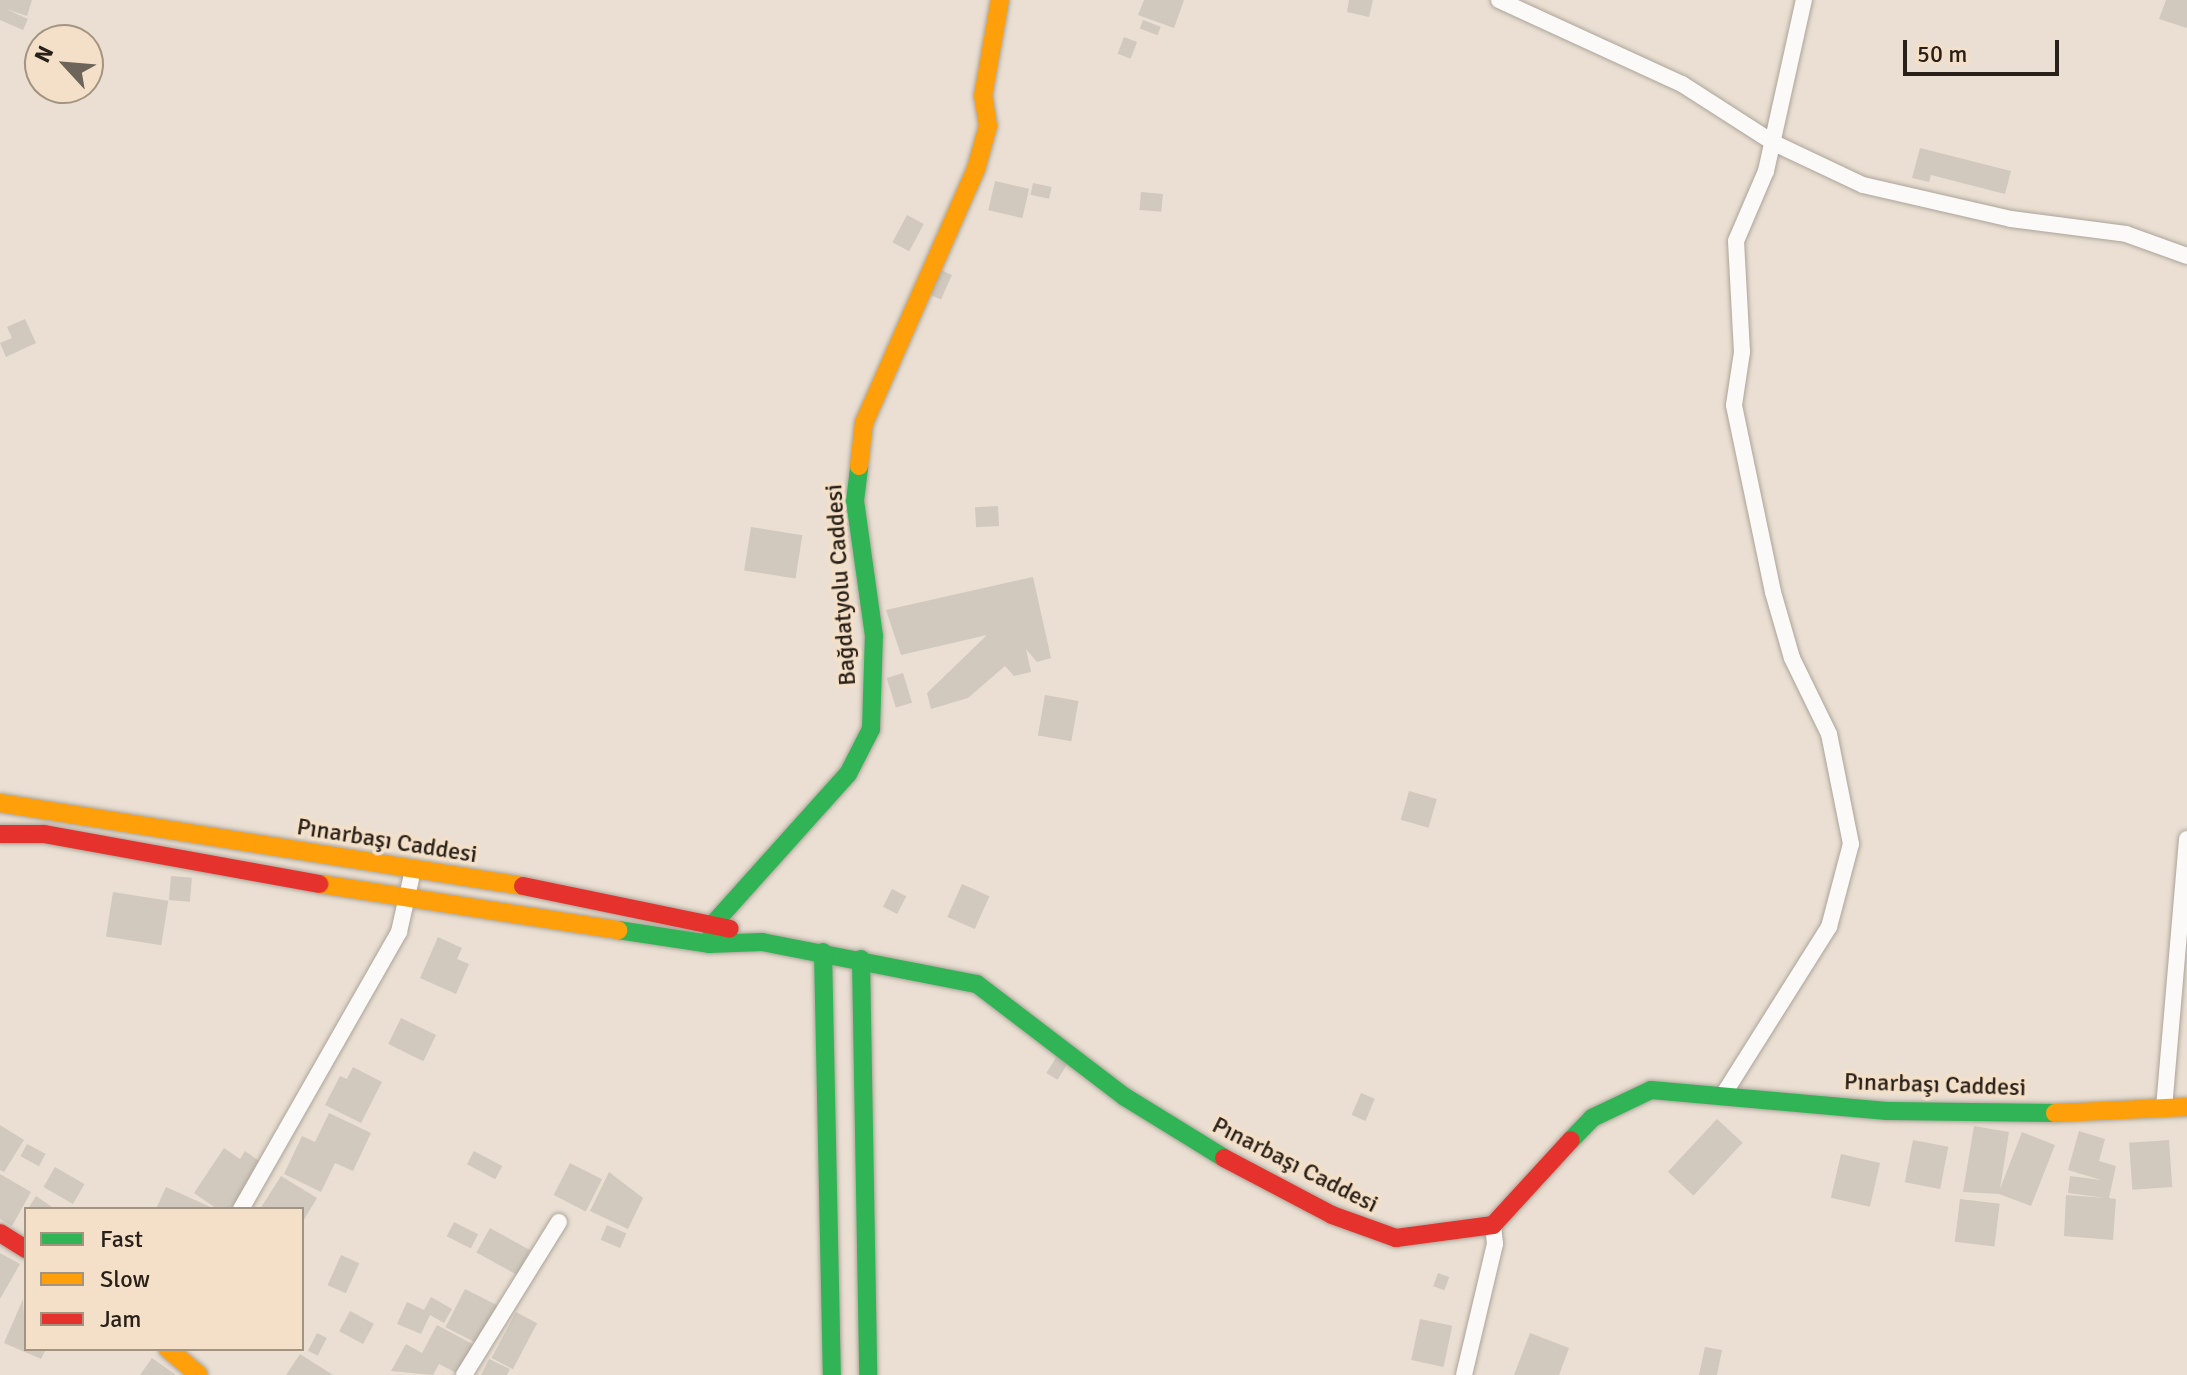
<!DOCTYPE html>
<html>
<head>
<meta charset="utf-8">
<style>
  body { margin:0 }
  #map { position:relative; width:2187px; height:1375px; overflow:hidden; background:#eadfd2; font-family:Signika,sans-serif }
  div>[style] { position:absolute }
  .building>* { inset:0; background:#d1c9be; transform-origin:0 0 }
  .roads { filter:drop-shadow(0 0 2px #aca49a) drop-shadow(0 0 2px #aca49a) }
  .street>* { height:16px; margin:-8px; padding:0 8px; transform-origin:8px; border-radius:8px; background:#fcfaf8 }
  .fast>* { height:18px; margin:-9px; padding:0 9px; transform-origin:9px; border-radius:9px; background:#30b455 }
  .slow>* { height:18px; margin:-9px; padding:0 9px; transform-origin:9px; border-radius:9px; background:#ff9f0a }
  .jam>* { height:18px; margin:-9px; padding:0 9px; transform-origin:9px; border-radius:9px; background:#e5322d }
  span { translate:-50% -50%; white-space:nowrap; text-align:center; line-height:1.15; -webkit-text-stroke:7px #f4e0c8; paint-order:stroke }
  .street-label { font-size:24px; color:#292119 }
  .legend { position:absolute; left:24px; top:1207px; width:280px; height:144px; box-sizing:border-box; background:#f4e0c8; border:2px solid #a39482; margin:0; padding:10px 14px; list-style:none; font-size:24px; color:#292119 }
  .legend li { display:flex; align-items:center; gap:16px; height:40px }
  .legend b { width:40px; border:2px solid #a39482 }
  .north { position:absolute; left:24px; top:24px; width:80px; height:80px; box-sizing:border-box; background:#f4e0c8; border:2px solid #a39482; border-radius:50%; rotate:296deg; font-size:22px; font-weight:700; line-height:32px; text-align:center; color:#292119 }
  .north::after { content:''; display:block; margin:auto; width:28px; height:36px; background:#6d645a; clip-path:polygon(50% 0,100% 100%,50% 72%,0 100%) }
  .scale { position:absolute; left:1903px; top:40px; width:156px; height:36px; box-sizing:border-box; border:4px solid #292119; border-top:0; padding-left:10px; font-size:24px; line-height:28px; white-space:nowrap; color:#292119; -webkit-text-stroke:6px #f4e0c8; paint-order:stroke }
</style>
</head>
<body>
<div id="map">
  <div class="building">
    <i style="clip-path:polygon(0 0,32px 0,27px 16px,6px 9px,28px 19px,23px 30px,0 20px)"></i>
    <i style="clip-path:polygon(1144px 0,1184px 0,1174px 28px,1138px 15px)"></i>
    <i style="clip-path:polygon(1349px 0,1373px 0,1369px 17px,1347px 12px)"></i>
    <i style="clip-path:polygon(2166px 0,2187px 0,2187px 28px,2159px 19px)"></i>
    <i style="left:1143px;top:20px;width:19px;height:9px;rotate:21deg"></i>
    <i style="left:1124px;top:37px;width:14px;height:18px;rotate:21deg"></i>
    <i style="clip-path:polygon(1920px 148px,2011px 171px,2005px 194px,1931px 175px,1929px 182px,1912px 178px)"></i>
    <i style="left:995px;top:181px;width:35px;height:30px;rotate:13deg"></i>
    <i style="left:1033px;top:183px;width:19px;height:12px;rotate:12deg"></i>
    <i style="left:1141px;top:192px;width:22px;height:18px;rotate:5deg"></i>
    <i style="left:907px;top:215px;width:19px;height:31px;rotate:28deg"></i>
    <i style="left:941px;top:270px;width:12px;height:27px;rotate:24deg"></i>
    <i style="clip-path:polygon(25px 319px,36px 343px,6px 357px,0 343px,12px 338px,7px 327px)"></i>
    <i style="left:998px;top:506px;width:20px;height:23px;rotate:87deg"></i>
    <i style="left:751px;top:527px;width:52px;height:44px;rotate:9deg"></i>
    <i style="clip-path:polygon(1033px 577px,1051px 658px,1037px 662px,1026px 649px,1031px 672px,1014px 676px,1005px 666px,968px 698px,931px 709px,927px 693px,987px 635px,901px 655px,886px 610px)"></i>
    <i style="left:903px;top:673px;width:31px;height:17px;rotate:73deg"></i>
    <i style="left:1045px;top:695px;width:34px;height:41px;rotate:10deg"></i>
    <i style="left:1409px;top:791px;width:29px;height:30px;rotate:16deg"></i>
    <i style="left:171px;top:876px;width:21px;height:24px;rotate:5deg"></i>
    <i style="left:962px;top:884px;width:30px;height:36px;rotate:24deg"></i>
    <i style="left:892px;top:889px;width:16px;height:20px;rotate:27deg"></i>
    <i style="left:113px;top:892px;width:56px;height:45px;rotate:9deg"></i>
    <i style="clip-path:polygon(438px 937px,462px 948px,457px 959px,469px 964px,456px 994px,420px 978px)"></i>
    <i style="left:401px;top:1018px;width:39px;height:29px;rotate:26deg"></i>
    <i style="left:1057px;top:1056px;width:13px;height:20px;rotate:32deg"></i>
    <i style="clip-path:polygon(353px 1067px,382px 1082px,361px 1123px,325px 1105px,340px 1076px,347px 1079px)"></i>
    <i style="left:1361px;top:1093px;width:15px;height:24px;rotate:23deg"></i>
    <i style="clip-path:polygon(329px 1113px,371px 1133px,353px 1171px,335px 1163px,321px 1192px,284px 1174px,302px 1136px,315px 1142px)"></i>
    <i style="left:1717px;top:1119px;width:35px;height:72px;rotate:43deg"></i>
    <i style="clip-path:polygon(0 1125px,24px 1140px,4px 1172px,0 1170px)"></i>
    <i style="clip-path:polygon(1974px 1126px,2009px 1132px,2000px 1189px,2022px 1132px,2055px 1145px,2031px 1206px,1999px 1194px,1963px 1192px)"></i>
    <i style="clip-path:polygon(2079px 1131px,2105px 1139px,2099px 1161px,2116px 1166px,2109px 1198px,2116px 1199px,2113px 1240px,2064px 1236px,2066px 1195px,2105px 1198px,2068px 1193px,2070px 1176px,2101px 1180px,2068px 1170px)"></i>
    <i style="left:1913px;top:1140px;width:36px;height:43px;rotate:11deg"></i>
    <i style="left:2169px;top:1140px;width:47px;height:40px;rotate:86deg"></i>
    <i style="left:27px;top:1144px;width:21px;height:14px;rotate:28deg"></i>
    <i style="clip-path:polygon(224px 1148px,240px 1159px,245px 1151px,262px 1163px,231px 1209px,217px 1209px,194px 1193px)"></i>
    <i style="left:474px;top:1151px;width:32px;height:15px;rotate:28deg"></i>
    <i style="left:1841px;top:1154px;width:40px;height:45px;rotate:13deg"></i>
    <i style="left:570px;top:1163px;width:36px;height:36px;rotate:27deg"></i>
    <i style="left:55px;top:1167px;width:34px;height:23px;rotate:30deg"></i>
    <i style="clip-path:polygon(609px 1172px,643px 1198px,628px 1229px,590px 1211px)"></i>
    <i style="clip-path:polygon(0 1174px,31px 1192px,12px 1226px,0 1219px)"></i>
    <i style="clip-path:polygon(281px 1176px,317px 1198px,302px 1223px,302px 1209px,260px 1209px)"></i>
    <i style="clip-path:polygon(166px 1187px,215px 1209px,156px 1209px)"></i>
    <i style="clip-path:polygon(36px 1196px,55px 1209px,28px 1209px)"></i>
    <i style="left:1960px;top:1199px;width:40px;height:43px;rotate:7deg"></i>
    <i style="left:454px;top:1222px;width:27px;height:16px;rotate:27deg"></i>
    <i style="left:607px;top:1225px;width:21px;height:16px;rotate:23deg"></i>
    <i style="left:490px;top:1228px;width:46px;height:28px;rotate:29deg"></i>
    <i style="clip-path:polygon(0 1253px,20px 1264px,0 1299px)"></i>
    <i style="left:341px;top:1255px;width:20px;height:33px;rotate:24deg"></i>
    <i style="left:1438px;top:1273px;width:12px;height:14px;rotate:20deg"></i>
    <i style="left:465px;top:1289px;width:37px;height:43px;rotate:27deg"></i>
    <i style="clip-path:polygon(431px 1297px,452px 1309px,444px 1323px,430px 1315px,421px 1334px,397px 1324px,407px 1302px,424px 1310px)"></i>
    <i style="clip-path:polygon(23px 1299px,26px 1349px,46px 1349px,41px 1359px,4px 1343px)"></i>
    <i style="left:350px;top:1311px;width:27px;height:23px;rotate:28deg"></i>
    <i style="left:516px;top:1312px;width:24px;height:52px;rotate:28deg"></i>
    <i style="left:1420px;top:1319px;width:33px;height:42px;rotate:12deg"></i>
    <i style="clip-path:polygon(437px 1325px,476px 1346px,460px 1375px,439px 1364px,433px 1375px,391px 1371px,406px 1344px,422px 1353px)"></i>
    <i style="left:317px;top:1333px;width:11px;height:20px;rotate:27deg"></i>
    <i style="clip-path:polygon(1530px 1333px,1569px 1348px,1559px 1375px,1514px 1375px)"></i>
    <i style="clip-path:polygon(1705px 1347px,1722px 1350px,1717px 1375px,1699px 1375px)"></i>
    <i style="clip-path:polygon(300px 1354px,333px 1375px,286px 1375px)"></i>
    <i style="clip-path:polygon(152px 1358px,176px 1375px,140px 1375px)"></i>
    <i style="clip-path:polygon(489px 1359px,510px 1369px,507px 1375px,481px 1375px)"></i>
  </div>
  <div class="roads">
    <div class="street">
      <i style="left:1499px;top:0;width:201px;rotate:24.7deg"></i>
      <i style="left:1682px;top:84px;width:109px;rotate:32.7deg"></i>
      <i style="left:1774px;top:143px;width:98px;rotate:25.3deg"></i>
      <i style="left:1863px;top:185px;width:152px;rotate:12.9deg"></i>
      <i style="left:2011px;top:219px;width:116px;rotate:7.4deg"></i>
      <i style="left:2126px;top:234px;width:65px;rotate:19.8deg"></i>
      <i style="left:1725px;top:1092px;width:195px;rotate:-57.8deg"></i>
      <i style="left:1829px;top:927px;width:86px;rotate:-75.2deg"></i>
      <i style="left:1851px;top:844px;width:112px;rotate:-101.3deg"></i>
      <i style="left:1829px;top:734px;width:85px;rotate:-116deg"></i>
      <i style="left:1792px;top:658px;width:69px;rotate:-106.1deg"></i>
      <i style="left:1773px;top:592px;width:191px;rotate:-101.8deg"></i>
      <i style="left:1734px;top:405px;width:54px;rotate:-81.4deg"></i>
      <i style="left:1742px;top:352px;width:111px;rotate:-93.1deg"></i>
      <i style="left:1736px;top:241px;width:76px;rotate:-66.8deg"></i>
      <i style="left:1766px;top:171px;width:175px;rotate:-77.5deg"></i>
      <i style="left:2164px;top:1108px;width:270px;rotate:-85.1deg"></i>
      <i style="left:241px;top:1209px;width:319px;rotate:-60.3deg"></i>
      <i style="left:399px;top:932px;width:64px;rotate:-77.3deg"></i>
      <i style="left:464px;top:1375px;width:180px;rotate:-58.2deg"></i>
      <i style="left:1464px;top:1375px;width:135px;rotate:-76.7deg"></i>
      <i style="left:1495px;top:1244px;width:19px;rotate:-96deg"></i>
    </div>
    <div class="fast">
      <i style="left:618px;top:930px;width:92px;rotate:8.7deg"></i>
      <i style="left:709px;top:944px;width:53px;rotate:-2.2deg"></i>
      <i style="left:762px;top:942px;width:219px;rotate:11.1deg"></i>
      <i style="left:977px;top:984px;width:186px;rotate:37.4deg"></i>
      <i style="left:1125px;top:1097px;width:116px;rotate:31.6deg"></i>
      <i style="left:709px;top:944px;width:23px;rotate:-75deg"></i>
      <i style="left:715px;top:922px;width:199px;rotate:-48.1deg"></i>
      <i style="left:848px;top:774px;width:51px;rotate:-62.9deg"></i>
      <i style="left:871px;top:729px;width:93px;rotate:-88.2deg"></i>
      <i style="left:874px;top:636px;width:136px;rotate:-98deg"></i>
      <i style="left:855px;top:501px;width:35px;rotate:-83deg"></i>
      <i style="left:823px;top:952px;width:423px;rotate:88.8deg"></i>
      <i style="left:861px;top:959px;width:416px;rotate:89deg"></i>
      <i style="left:1571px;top:1140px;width:30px;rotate:-46deg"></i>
      <i style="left:1592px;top:1118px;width:65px;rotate:-25.4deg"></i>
      <i style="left:1651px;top:1090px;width:237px;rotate:5.1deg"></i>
      <i style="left:1887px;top:1111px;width:168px;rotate:0.7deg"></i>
    </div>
    <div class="slow">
      <i style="left:859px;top:466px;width:43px;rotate:-83.4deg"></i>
      <i style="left:864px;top:423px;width:278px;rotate:-66.2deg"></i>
      <i style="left:976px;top:169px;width:45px;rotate:-74.4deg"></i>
      <i style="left:988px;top:126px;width:30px;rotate:-99deg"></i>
      <i style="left:983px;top:96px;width:97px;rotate:-80deg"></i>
      <i style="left:0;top:803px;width:530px;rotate:9.02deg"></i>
      <i style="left:320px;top:884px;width:302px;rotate:8.8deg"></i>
      <i style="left:2055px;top:1113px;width:132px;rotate:-2.6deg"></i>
      <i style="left:168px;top:1349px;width:40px;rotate:40deg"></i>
    </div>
    <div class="jam">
      <i style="left:0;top:834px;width:44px"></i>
      <i style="left:44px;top:834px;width:280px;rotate:10.3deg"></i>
      <i style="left:523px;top:886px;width:211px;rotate:11.7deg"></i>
      <i style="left:1224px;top:1158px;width:122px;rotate:27.8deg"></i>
      <i style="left:1332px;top:1215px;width:68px;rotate:19.8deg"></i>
      <i style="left:1396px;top:1238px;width:98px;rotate:-7.6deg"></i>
      <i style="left:1493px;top:1225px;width:115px;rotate:-47.5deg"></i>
      <i style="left:0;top:1233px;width:31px;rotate:32deg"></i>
    </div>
  </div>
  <div class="street-label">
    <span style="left:841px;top:585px;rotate:-94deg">Bağdatyolu Caddesi</span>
    <span style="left:387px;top:841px;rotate:9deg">Pınarbaşı Caddesi</span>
    <span style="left:1935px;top:1085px;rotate:2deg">Pınarbaşı Caddesi</span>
    <span style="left:1295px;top:1165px;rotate:27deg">Pınarbaşı Caddesi</span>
  </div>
  <ul class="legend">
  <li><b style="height:10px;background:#30b455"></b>Fast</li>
  <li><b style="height:10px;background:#ff9f0a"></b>Slow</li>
  <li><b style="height:10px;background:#e5322d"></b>Jam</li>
  </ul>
  <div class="north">N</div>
  <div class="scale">50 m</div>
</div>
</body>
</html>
